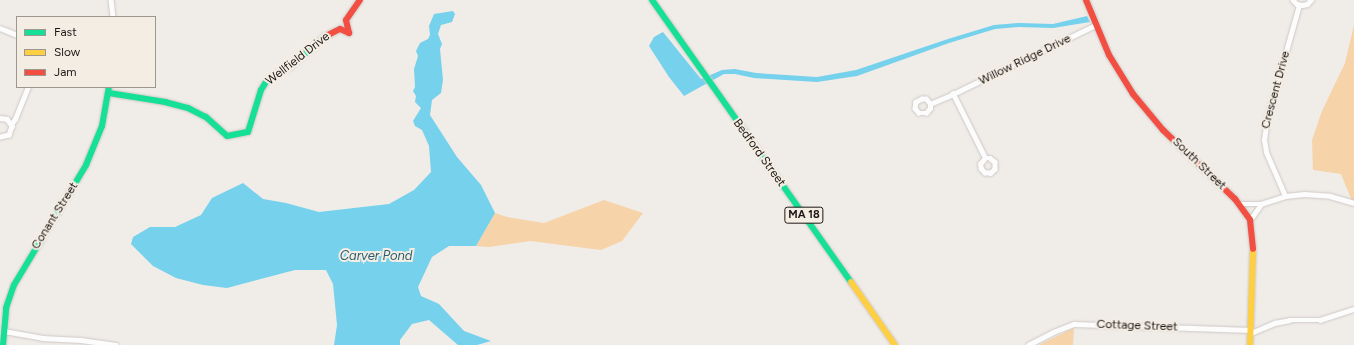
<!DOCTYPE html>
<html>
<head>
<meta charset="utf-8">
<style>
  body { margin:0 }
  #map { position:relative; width:1354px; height:345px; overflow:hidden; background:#f0ece8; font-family:Figtree,sans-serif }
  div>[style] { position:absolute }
  .green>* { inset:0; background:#f6d3a9 }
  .water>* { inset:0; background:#75d1ec }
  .roads { filter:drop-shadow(0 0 1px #cdc9c6) drop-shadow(0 0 1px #cdc9c6) }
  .street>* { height:4.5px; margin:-2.25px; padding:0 2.25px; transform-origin:2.25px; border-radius:2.25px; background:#fdfcfc }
  .fast>* { height:6px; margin:-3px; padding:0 3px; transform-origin:3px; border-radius:3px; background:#16e098 }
  .slow>* { height:6px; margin:-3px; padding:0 3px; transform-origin:3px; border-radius:3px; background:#ffcf43 }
  .jam>* { height:6px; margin:-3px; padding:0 3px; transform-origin:3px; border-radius:3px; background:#f24e42 }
  span { translate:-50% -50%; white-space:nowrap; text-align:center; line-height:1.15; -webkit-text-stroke:4px #f4ede4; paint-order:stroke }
  .shield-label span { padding:1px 3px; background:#f4ede4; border:1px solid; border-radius:3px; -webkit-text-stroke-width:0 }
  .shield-label { font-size:11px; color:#1a1714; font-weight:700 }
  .street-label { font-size:12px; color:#1a1714 }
  .water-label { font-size:13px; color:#295e6f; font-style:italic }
  .legend { position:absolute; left:16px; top:16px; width:140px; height:72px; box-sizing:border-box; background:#f4ede4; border:1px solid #9d9791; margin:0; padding:5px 7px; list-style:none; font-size:12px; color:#1a1714 }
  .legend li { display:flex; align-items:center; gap:8px; height:20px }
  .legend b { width:20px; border:1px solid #9d9791 }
</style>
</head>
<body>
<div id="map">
  <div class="green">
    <i style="clip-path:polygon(1354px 25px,1354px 206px,1341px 174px,1313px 170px,1312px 140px,1322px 111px,1345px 63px)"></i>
    <i style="clip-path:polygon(604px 200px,643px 213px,622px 241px,601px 250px,530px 241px,489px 247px,476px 246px,495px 213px,507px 217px,544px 223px)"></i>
    <i style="clip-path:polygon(1074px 328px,1073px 345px,1039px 345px,1053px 338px)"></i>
  </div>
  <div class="water">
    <i style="clip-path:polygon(453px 11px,455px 14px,452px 22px,441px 25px,438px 34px,442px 44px,440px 49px,443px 80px,441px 93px,432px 100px,430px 115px,457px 157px,481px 185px,495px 213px,476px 246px,449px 246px,432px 257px,418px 287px,421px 296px,439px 304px,464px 331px,491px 341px,477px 345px,458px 345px,429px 320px,412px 324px,400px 340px,400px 345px,334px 345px,337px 325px,333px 284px,326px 270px,295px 270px,227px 288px,203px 285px,176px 278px,153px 266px,131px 244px,133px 237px,150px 227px,175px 227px,201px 215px,212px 198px,243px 183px,263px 199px,286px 203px,319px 212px,389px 204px,414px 190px,431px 172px,429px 146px,422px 130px,415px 126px,413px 121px,421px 108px,415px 102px,416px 96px,413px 91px,415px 87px,414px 69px,418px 56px,416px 51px,420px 43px,428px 39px,430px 35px,429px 26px,434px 14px)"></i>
    <i style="clip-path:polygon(1087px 16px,1090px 22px,1053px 28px,1019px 27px,995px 29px,949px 43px,857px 76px,817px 82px,754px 78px,735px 74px,724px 74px,684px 96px,669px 77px,649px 46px,654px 37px,663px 32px,701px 79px,722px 70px,735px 69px,756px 73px,817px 77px,856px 70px,948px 39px,994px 25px,1019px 23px,1053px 24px)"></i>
  </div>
  <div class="roads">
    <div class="street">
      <i style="left:111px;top:0;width:17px;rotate:83deg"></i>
      <i style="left:1293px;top:0;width:6px;rotate:45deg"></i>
      <i style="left:1297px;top:4px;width:5px;rotate:11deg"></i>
      <i style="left:1302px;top:5px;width:5px;rotate:-11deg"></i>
      <i style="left:1307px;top:4px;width:6px;rotate:-45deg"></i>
      <i style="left:0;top:28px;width:18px;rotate:22deg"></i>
      <i style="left:930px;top:104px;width:6px;rotate:-129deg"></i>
      <i style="left:926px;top:99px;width:4px;rotate:180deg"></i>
      <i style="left:922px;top:99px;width:7px;rotate:153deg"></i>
      <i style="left:916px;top:102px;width:6px;rotate:99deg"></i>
      <i style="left:915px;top:108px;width:6px;rotate:51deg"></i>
      <i style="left:919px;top:113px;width:7px"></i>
      <i style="left:926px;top:113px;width:6px;rotate:-51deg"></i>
      <i style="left:930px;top:108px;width:4px;rotate:-90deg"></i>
      <i style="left:930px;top:104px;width:25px;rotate:-23deg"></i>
      <i style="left:0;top:118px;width:7px;rotate:8deg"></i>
      <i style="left:7px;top:119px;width:9px;rotate:54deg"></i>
      <i style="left:12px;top:126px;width:9px;rotate:108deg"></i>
      <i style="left:9px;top:135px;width:9px;rotate:167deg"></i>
      <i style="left:12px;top:123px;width:5px;rotate:-53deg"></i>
      <i style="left:15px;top:119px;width:35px;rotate:-68deg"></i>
      <i style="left:985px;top:158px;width:5px"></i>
      <i style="left:990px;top:158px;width:6px;rotate:39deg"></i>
      <i style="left:995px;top:162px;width:7px;rotate:90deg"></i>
      <i style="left:995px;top:169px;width:6px;rotate:135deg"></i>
      <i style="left:991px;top:173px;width:6px;rotate:180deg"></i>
      <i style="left:985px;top:173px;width:6px;rotate:-135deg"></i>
      <i style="left:981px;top:169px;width:5px;rotate:-101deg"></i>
      <i style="left:980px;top:164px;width:8px;rotate:-50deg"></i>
      <i style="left:985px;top:158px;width:72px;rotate:-116.6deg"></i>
      <i style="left:953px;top:94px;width:159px;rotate:-25.8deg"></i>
      <i style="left:1285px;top:196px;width:48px;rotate:-113.4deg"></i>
      <i style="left:1266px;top:152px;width:12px;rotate:-99deg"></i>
      <i style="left:1264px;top:140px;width:21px;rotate:-82deg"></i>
      <i style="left:1267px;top:119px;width:118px;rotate:-74.3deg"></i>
      <i style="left:1239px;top:204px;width:22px"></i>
      <i style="left:1261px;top:204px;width:25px;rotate:-18deg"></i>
      <i style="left:1285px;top:196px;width:19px;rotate:-6deg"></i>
      <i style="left:1304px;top:194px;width:26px;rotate:4deg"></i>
      <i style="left:1330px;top:196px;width:25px;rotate:16deg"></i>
      <i style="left:1250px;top:220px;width:19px;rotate:-55deg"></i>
      <i style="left:4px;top:331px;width:39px;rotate:10deg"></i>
      <i style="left:42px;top:338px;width:39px;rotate:3deg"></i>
      <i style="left:81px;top:340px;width:35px;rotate:8deg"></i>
      <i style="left:1251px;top:333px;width:26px;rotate:-23deg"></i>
      <i style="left:1275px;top:323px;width:15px;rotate:-11deg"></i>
      <i style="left:1290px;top:320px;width:30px"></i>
      <i style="left:1320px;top:320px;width:36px;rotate:-18deg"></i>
      <i style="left:1028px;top:345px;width:28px;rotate:-27deg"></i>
      <i style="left:1053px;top:332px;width:22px;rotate:-21deg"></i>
      <i style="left:1074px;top:324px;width:177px;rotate:1.9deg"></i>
    </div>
    <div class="fast">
      <i style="left:652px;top:0;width:345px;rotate:54.8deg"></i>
      <i style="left:109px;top:93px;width:57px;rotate:9.1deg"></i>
      <i style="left:165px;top:102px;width:24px;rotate:15deg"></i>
      <i style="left:188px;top:108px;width:20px;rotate:27deg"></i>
      <i style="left:206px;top:117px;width:28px;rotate:42deg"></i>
      <i style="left:227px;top:136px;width:21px;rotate:-11deg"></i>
      <i style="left:248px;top:132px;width:44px;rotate:-72.8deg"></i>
      <i style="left:261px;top:90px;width:9px;rotate:-58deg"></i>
      <i style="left:266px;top:82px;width:7px;rotate:-45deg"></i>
      <i style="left:271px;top:77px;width:21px;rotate:-28deg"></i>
      <i style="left:290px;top:67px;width:45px;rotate:-41.4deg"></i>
      <i style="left:3px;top:345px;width:37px;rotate:-85deg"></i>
      <i style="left:6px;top:308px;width:24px;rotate:-71deg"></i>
      <i style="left:14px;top:285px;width:140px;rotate:-59deg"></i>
      <i style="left:86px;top:165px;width:42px;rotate:-67.7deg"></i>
      <i style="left:102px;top:126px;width:40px;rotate:-80deg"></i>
    </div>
    <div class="slow">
      <i style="left:851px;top:282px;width:77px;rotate:55.1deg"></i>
      <i style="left:1250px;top:345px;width:96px;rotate:-88.2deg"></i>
    </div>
    <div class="jam">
      <i style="left:1086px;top:0;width:60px;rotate:67.3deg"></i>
      <i style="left:1109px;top:55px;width:46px;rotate:58.4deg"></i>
      <i style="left:1133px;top:94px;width:47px;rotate:50.2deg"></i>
      <i style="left:1163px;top:130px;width:100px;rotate:43.8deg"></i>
      <i style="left:1235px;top:199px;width:26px;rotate:54deg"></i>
      <i style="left:1250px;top:220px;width:29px;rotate:84deg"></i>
      <i style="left:324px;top:37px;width:18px;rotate:-27deg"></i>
      <i style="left:340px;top:29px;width:10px;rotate:24deg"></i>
      <i style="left:349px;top:33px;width:13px;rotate:-103deg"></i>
      <i style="left:346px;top:20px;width:24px;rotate:-55deg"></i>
    </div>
  </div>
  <div class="shield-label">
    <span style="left:804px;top:215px">MA 18</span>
  </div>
  <div class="street-label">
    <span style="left:298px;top:59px;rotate:-38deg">Wellfield Drive</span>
    <span style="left:1025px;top:60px;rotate:-26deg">Willow Ridge Drive</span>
    <span style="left:1276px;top:90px;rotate:-75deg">Crescent Drive</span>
    <span style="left:759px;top:153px;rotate:54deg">Bedford Street</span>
    <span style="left:1199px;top:164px;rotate:44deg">South Street</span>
    <span style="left:55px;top:216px;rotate:-58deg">Conant Street</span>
    <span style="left:1137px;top:326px;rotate:2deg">Cottage Street</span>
  </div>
  <div class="water-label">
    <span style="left:376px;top:256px">Carver Pond</span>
  </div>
  <ul class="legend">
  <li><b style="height:5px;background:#16e098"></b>Fast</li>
  <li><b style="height:5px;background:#ffcf43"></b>Slow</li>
  <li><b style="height:5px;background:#f24e42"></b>Jam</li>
  </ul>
</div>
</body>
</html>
